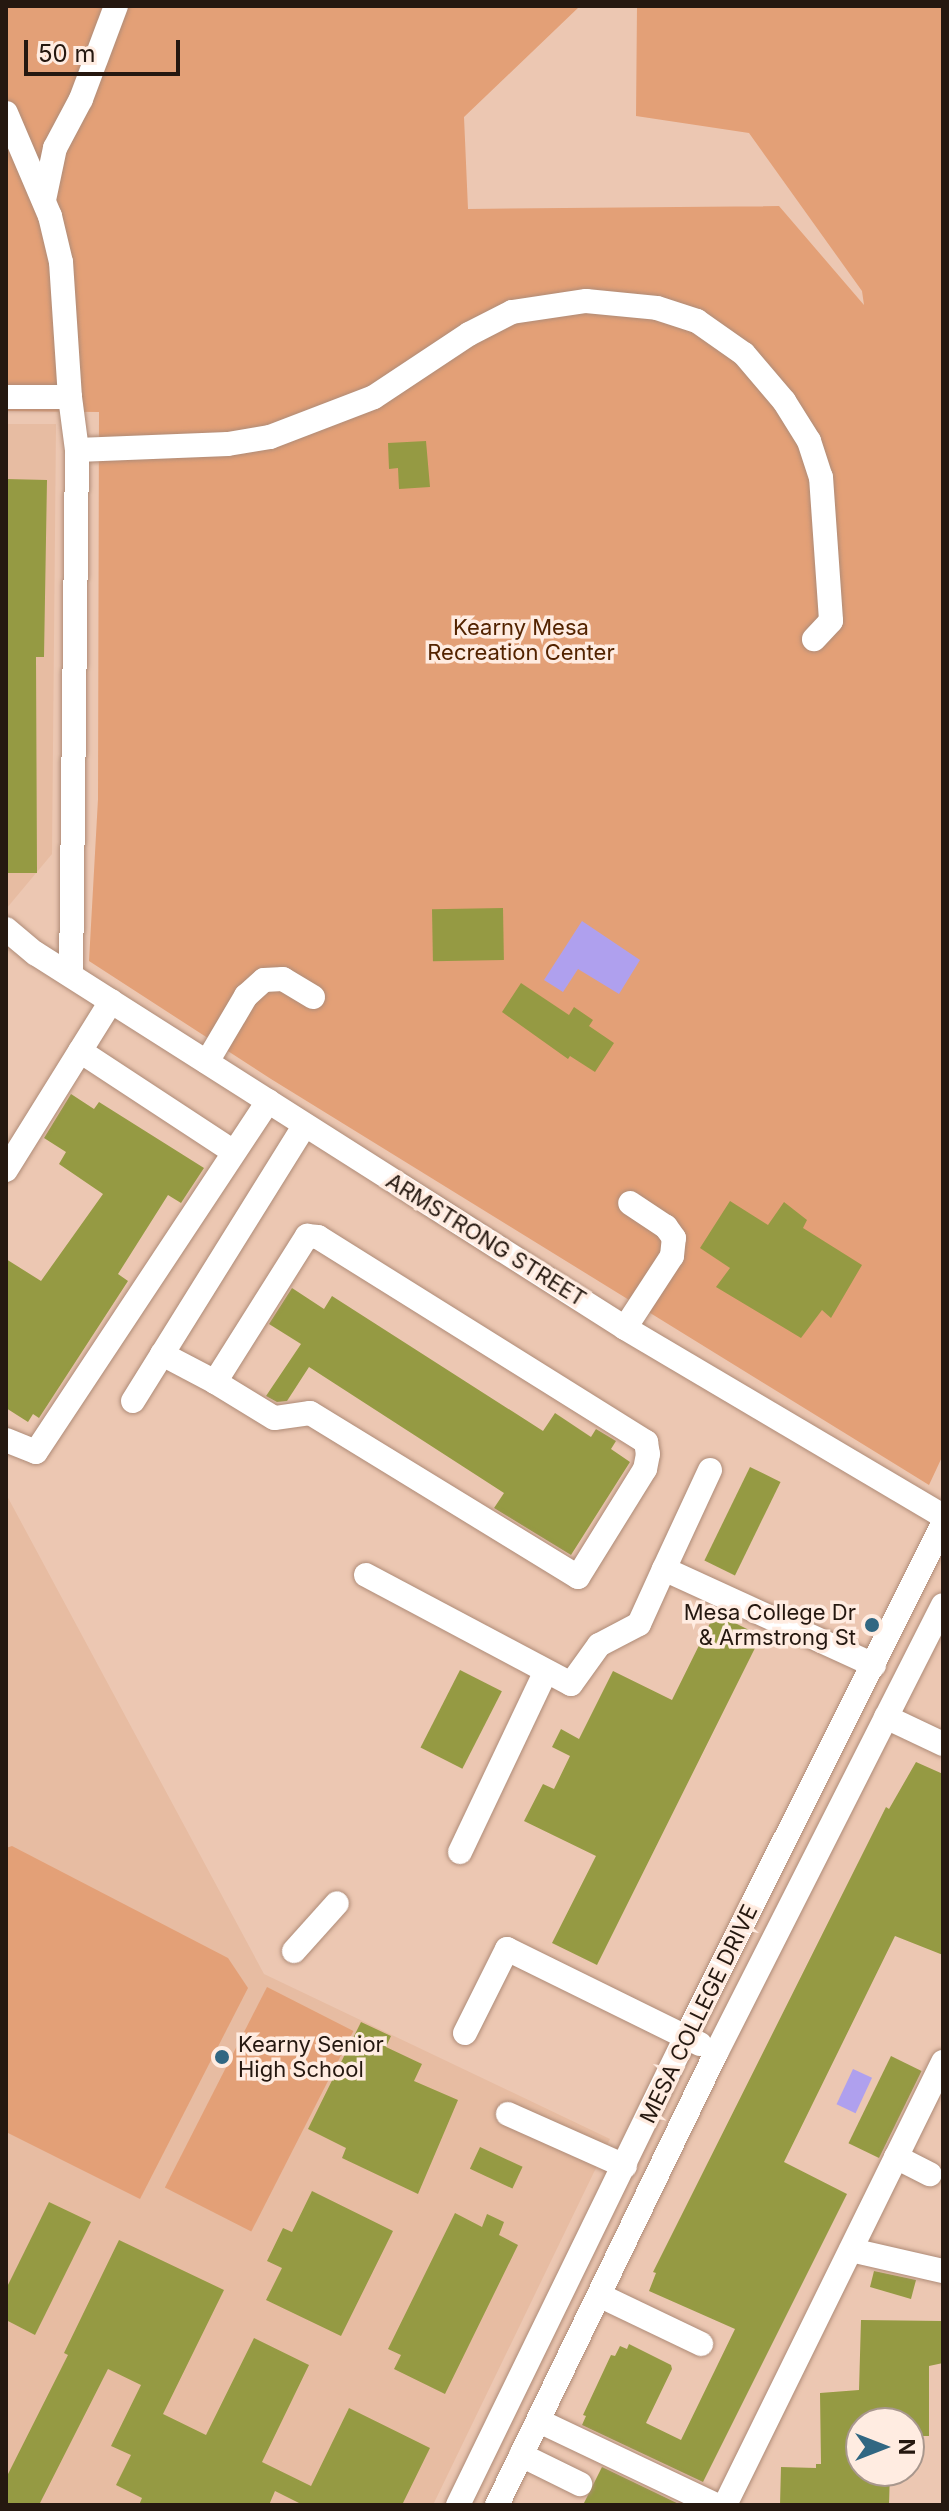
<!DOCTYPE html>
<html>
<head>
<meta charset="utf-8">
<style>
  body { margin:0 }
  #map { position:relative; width:949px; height:2511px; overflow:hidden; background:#ecc7b2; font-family:Inter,sans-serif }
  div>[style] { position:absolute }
  .built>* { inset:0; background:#e7bca2 }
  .green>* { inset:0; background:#e3a077; transform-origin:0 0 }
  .water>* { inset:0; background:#afa0ee; transform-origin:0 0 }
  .building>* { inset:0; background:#959a43; transform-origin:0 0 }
  .roads { filter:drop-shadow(0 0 2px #ae8b77) drop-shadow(0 0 2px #ae8b77) }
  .minor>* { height:24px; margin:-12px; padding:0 12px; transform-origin:12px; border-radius:12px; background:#fff }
  .dots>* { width:22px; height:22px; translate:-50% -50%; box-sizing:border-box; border:4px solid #ffece1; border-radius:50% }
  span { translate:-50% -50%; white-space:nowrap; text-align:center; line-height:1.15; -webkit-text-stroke:7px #ffece1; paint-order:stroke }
  .park-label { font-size:22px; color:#532300 }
  .street-label { font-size:22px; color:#251810 }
  .poi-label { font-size:22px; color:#251810 }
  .right { translate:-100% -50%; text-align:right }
  .left { translate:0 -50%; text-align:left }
  .frame { position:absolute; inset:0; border:8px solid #251810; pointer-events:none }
  .north { position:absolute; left:845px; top:2407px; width:80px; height:80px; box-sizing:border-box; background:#ffece1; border:2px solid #a8978d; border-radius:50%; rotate:90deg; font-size:22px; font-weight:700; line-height:32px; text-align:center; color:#251810 }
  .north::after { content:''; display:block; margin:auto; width:28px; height:36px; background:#316782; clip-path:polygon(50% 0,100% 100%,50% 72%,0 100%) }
  .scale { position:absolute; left:24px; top:40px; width:156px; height:36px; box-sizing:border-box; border:4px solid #251810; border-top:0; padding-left:10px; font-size:24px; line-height:28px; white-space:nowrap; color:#251810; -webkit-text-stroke:6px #ffece1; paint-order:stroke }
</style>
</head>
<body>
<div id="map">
  <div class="built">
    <i style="clip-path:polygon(6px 424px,56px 424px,52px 854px,6px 909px)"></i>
    <i style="clip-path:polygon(6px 1494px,264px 1974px,610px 2139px,433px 2505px,6px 2505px)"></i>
  </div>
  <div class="green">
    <i style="clip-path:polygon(6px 6px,580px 6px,464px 117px,468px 209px,779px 206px,864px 305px,862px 291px,749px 133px,636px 116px,637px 6px,943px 6px,943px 1455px,929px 1485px,271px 1079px,89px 961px,98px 799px,99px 412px,6px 411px)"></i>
    <i style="clip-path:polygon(12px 1846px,228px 1958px,248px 1988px,140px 2199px,6px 2132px,6px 1848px)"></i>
    <i style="left:267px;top:1987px;width:97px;height:225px;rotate:27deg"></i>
  </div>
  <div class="water">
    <i style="clip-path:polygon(582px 921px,640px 960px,619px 994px,578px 969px,563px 992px,544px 980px)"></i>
    <i style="left:853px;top:2069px;width:21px;height:39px;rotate:25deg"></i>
  </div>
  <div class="building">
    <i style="clip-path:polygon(426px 441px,430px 487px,399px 489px,398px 468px,389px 469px,388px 443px)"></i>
    <i style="clip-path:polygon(6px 479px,47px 480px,44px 657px,36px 657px,37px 873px,6px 873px)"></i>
    <i style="left:503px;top:908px;width:52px;height:71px;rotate:89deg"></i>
    <i style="clip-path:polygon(521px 983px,569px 1015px,574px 1007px,593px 1020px,589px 1026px,614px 1043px,595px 1072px,570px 1056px,568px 1059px,502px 1012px)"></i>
    <i style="clip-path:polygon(71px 1094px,94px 1109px,99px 1102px,204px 1168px,181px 1203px,168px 1195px,118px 1274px,128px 1281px,39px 1418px,33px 1414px,28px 1422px,6px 1408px,6px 1259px,41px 1281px,103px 1194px,59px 1164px,66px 1152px,44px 1138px)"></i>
    <i style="clip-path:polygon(730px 1201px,768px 1225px,784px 1202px,807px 1220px,803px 1228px,862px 1265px,831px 1318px,822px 1310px,801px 1338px,716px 1287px,730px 1268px,700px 1248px)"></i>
    <i style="clip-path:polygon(292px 1288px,324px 1309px,332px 1296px,543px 1431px,555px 1413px,591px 1437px,596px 1429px,616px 1441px,611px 1449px,630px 1462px,571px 1555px,494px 1508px,504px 1493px,309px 1367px,287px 1401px,277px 1402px,266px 1396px,301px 1344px,269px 1324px)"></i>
    <i style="left:750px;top:1467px;width:34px;height:104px;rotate:26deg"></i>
    <i style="clip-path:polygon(715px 1613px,761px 1636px,597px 1965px,552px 1943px,596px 1856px,524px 1821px,543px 1784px,554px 1789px,570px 1756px,552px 1747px,561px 1729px,579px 1739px,613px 1671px,672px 1700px)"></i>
    <i style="left:460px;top:1670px;width:47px;height:87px;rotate:27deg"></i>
    <i style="clip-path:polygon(916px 1762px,943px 1774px,943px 1955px,895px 1936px,784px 2162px,847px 2194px,703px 2482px,582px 2425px,586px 2416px,583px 2415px,611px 2355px,615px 2356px,620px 2346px,627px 2349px,629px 2344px,671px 2365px,672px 2369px,646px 2423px,681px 2440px,735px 2329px,649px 2291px,656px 2273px,653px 2272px,886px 1807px,889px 1809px)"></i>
    <i style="clip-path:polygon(361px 2022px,391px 2036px,386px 2047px,422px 2064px,414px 2081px,458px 2100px,418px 2194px,342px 2158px,346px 2148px,308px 2129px)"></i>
    <i style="left:891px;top:2056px;width:34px;height:97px;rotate:26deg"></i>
    <i style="left:480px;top:2147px;width:47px;height:24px;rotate:25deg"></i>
    <i style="clip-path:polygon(312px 2191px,393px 2231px,341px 2336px,266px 2300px,282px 2268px,267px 2261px,283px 2228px,292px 2232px)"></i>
    <i style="clip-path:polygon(49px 2202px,91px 2222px,35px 2335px,6px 2320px,6px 2289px)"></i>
    <i style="clip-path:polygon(455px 2213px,482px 2227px,487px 2214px,504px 2222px,499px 2235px,518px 2245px,445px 2394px,394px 2369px,401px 2355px,388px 2349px)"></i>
    <i style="clip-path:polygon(119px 2240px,224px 2290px,163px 2414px,206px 2435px,254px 2338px,309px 2365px,262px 2462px,311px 2486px,349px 2408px,430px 2448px,402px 2505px,303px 2505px,275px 2491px,269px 2505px,139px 2505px,142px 2498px,116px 2485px,131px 2455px,111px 2446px,141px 2385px,108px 2369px,39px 2505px,6px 2505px,6px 2478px,68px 2355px,64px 2353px)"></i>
    <i style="clip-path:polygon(874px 2271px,916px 2280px,911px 2299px,870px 2287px)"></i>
    <i style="clip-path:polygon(861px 2320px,943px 2321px,943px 2363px,929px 2366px,929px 2436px,909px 2436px,909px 2423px,861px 2423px,861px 2471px,890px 2471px,889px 2505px,780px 2505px,781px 2467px,816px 2468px,816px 2464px,821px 2464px,820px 2393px,859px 2390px)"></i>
    <i style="clip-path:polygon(602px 2467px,681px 2505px,583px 2505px)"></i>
  </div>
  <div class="roads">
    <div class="minor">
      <i style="left:6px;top:113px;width:112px;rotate:66.9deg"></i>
      <i style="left:50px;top:216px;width:47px;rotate:76.6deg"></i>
      <i style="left:61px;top:262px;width:135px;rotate:86.2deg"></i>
      <i style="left:44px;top:200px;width:53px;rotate:-78.1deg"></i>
      <i style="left:55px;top:148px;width:55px;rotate:-62deg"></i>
      <i style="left:81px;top:99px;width:99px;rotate:-69.4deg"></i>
      <i style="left:6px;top:397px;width:64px"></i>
      <i style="left:70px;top:397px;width:53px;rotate:82.5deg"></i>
      <i style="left:77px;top:450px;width:525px;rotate:90.65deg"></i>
      <i style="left:77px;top:450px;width:151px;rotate:-2.3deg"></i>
      <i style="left:228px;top:444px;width:43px;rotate:-9.5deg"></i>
      <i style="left:270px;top:437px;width:111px;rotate:-21deg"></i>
      <i style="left:374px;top:397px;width:114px;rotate:-33.6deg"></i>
      <i style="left:469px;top:334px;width:48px;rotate:-27.1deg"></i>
      <i style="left:512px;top:312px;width:75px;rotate:-8.5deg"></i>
      <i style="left:586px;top:301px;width:71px;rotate:5.6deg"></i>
      <i style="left:657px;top:308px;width:42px;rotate:18deg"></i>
      <i style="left:697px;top:321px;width:57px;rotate:35.1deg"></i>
      <i style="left:744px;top:354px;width:62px;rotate:49.6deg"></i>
      <i style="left:784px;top:401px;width:47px;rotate:58deg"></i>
      <i style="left:809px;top:441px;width:38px;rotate:72deg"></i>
      <i style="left:821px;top:477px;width:144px;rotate:86deg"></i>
      <i style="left:831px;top:621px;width:25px;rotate:133deg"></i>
      <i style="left:6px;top:929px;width:38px;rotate:40deg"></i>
      <i style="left:35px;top:953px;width:699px;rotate:32.44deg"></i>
      <i style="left:625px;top:1328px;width:369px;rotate:30.6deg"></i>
      <i style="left:80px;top:1051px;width:184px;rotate:33.3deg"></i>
      <i style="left:207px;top:1062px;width:77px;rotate:-59.4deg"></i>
      <i style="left:246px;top:996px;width:24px;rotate:-42deg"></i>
      <i style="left:264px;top:980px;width:19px;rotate:-3deg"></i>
      <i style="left:283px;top:979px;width:35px;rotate:31deg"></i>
      <i style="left:6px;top:1170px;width:199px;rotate:-58.1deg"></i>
      <i style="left:625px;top:1328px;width:86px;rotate:-56.9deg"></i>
      <i style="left:672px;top:1256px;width:18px;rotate:-84deg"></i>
      <i style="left:674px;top:1238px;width:14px;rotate:-126deg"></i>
      <i style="left:666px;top:1227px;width:43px;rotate:-146.3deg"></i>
      <i style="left:162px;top:1354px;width:60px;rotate:27.8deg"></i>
      <i style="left:215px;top:1382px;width:173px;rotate:-57.8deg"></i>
      <i style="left:307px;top:1236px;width:11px;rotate:5deg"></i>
      <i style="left:318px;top:1237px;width:387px;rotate:32deg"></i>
      <i style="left:646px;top:1442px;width:12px;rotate:81deg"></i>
      <i style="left:648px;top:1454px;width:15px;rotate:101deg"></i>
      <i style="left:645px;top:1469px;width:127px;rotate:121.8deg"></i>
      <i style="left:578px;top:1577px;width:314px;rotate:-148.5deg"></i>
      <i style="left:310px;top:1413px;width:36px;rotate:172deg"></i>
      <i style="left:274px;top:1418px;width:69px;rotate:-148.6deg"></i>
      <i style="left:133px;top:1401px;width:325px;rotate:-58.1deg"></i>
      <i style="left:6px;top:1440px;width:32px;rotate:22deg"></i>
      <i style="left:36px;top:1452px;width:421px;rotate:-56.5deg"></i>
      <i style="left:710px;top:1470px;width:109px;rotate:114.9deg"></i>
      <i style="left:664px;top:1569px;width:231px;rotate:24.6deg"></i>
      <i style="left:366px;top:1575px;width:232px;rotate:28deg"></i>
      <i style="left:571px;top:1684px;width:48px;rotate:-54.3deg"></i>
      <i style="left:599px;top:1645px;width:45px;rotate:-27.7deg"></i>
      <i style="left:639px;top:1624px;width:60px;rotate:-65.6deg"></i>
      <i style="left:886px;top:1717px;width:63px;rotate:25.3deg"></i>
      <i style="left:460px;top:1852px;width:200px;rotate:-64.6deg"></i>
      <i style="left:294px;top:1951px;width:64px;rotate:-48.1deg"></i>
      <i style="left:465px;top:2033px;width:94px;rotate:-63.4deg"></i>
      <i style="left:507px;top:1949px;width:215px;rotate:26.2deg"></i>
      <i style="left:508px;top:2114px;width:128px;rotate:24deg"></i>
      <i style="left:896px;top:2157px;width:38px;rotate:27deg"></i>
      <i style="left:851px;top:2250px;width:94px;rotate:12.9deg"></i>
      <i style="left:601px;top:2296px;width:111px;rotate:25.6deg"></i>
      <i style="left:539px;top:2421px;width:196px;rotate:25.4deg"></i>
      <i style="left:521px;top:2455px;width:66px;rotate:26.2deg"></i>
      <i style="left:458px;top:2505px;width:521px;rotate:-64.03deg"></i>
      <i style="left:686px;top:2037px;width:574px;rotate:-63.39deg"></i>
      <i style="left:497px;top:2505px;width:502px;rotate:-64.15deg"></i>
      <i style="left:716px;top:2053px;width:502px;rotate:-63.13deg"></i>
      <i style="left:725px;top:2505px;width:494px;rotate:-63.8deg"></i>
    </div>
  </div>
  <div class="dots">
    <i style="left:872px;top:1625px;background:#316782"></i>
    <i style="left:222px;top:2057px;background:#316782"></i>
  </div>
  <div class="park-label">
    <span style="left:521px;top:640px">Kearny Mesa<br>Recreation Center</span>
  </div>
  <div class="street-label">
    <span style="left:486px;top:1240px;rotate:32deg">ARMSTRONG STREET</span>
    <span style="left:699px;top:2014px;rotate:-64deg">MESA COLLEGE DRIVE</span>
  </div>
  <div class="poi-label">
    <span class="right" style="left:856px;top:1625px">Mesa College Dr<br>&amp; Armstrong St</span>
    <span class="left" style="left:238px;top:2057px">Kearny Senior<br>High School</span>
  </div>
  <div class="frame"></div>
  <div class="north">N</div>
  <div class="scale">50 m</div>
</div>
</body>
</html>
